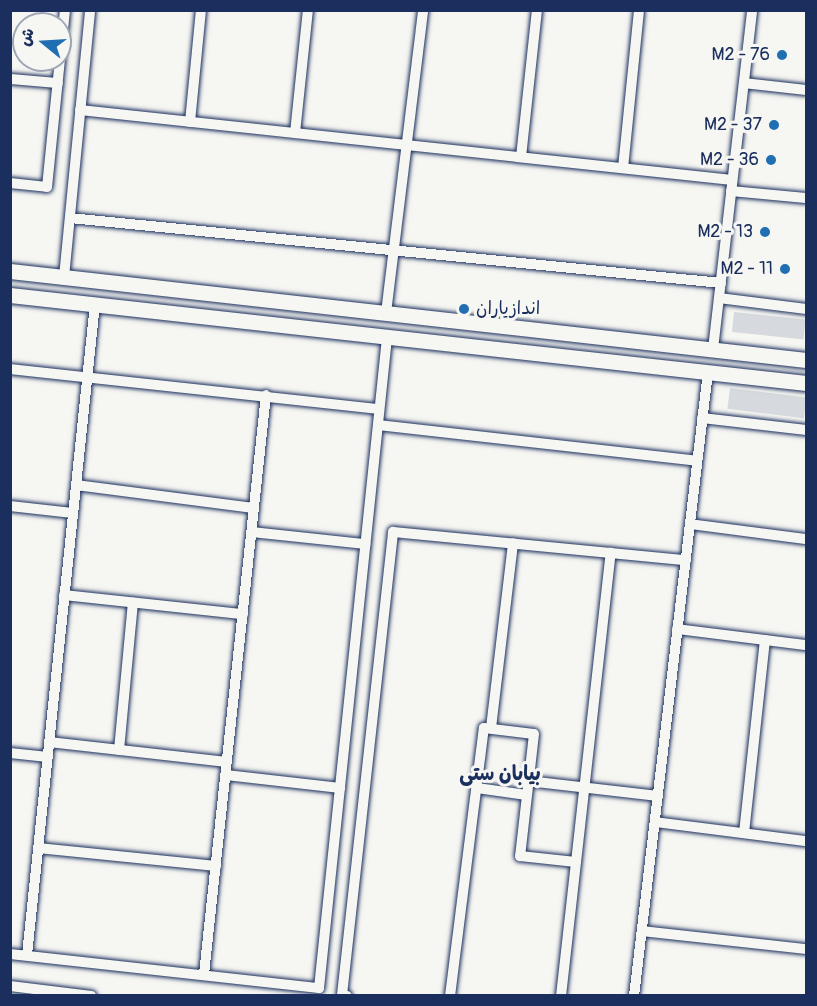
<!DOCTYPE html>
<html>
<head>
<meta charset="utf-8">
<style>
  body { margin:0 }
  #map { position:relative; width:817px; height:1006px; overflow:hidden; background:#f6f6f2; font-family:Pangolin,"Playpen Sans Arabic",sans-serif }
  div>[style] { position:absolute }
  .green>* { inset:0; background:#d6d9dd; transform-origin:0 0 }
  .roads { filter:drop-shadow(0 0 2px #1b2f5e) drop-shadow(0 0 2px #1b2f5e) }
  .street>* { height:10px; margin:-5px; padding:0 5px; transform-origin:5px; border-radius:5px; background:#f6f6f2 }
  .secondary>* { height:15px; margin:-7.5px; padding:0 7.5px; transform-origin:7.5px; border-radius:7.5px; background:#f6f6f2 }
  .dots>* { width:16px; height:16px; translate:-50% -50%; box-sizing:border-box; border:3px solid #f6f6f2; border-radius:50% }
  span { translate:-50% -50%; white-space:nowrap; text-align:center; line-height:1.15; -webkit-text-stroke:6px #f6f6f2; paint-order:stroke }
  .poi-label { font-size:18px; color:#1b2f5e }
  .right { translate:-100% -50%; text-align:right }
  .left { translate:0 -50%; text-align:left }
  .neighbourhood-label { font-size:20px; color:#1b2f5e; font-weight:700 }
  .frame { position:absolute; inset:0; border:12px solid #1b2f5e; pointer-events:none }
  .north { position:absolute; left:12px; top:12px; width:60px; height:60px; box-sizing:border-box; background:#f6f6f2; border:2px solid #9ea6b7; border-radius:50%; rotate:288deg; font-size:16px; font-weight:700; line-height:24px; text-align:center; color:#1b2f5e }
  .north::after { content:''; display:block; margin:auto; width:21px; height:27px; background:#1f6fb2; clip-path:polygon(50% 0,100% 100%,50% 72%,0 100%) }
</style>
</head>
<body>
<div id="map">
  <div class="green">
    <i style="left:734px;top:312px;width:72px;height:20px;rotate:6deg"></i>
    <i style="left:730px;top:388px;width:77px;height:21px;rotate:7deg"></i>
  </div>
  <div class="roads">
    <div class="street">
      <i style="left:10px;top:79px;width:48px;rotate:4.8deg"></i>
      <i style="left:744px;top:83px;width:62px;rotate:6.4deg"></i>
      <i style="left:80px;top:110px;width:656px;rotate:6.13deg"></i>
      <i style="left:190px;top:122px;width:113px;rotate:-84.4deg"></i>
      <i style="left:295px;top:133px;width:124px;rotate:-84deg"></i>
      <i style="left:521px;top:157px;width:148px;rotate:-83.8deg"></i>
      <i style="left:623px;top:168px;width:159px;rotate:-84.2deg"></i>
      <i style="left:10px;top:183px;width:37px;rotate:6deg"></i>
      <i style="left:47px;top:187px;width:178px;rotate:-84.2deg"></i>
      <i style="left:731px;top:191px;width:75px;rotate:5.3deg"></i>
      <i style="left:70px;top:218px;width:654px;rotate:5.7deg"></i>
      <i style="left:64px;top:277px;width:268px;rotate:-84.4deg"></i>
      <i style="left:719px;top:298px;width:88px;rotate:7.2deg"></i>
      <i style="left:386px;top:313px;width:305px;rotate:-83deg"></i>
      <i style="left:713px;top:349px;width:341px;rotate:-83.4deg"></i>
      <i style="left:10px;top:369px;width:371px;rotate:6.2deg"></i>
      <i style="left:702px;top:418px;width:105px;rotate:6.6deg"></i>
      <i style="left:378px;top:425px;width:321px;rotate:6.4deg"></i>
      <i style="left:76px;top:485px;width:179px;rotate:7.4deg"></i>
      <i style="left:10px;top:506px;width:63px;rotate:6.3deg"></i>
      <i style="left:690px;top:524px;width:117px;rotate:7.4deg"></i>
      <i style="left:252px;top:532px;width:114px;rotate:6.1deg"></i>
      <i style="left:64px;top:595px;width:180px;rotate:6.1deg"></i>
      <i style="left:677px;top:629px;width:130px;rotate:7.1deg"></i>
      <i style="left:491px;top:728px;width:186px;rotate:-83.2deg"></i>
      <i style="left:49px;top:742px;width:179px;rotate:6.4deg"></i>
      <i style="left:119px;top:750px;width:148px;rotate:-84.6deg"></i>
      <i style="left:10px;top:753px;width:38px;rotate:6deg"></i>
      <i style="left:226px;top:775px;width:115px;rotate:6.5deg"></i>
      <i style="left:528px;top:781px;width:131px;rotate:6.6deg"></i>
      <i style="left:477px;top:788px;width:50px;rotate:8deg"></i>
      <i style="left:655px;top:822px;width:152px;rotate:7.2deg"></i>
      <i style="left:744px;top:833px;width:194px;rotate:-83.8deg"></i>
      <i style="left:38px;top:848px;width:179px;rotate:5.8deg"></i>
      <i style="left:642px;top:931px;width:165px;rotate:6.3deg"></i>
      <i style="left:10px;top:954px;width:311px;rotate:6.3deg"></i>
      <i style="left:319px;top:988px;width:654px;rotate:-84.03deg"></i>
      <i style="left:27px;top:955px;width:655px;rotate:-84.04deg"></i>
      <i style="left:204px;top:974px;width:582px;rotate:-83.89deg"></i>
      <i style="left:10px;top:986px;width:82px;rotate:7deg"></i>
      <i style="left:347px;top:996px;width:5px;rotate:-169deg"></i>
      <i style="left:342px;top:995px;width:466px;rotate:-83.7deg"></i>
      <i style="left:393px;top:532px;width:294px;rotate:5.5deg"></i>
      <i style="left:450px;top:996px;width:270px;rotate:-82.8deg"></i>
      <i style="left:484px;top:728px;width:50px;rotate:6.8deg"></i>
      <i style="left:534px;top:734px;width:123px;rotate:96.5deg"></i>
      <i style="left:520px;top:856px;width:56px;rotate:6.1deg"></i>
      <i style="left:561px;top:996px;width:446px;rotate:-83.6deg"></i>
      <i style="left:634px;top:996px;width:628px;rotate:-83.24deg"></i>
    </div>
    <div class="secondary">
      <i style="left:10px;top:271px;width:801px;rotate:6.38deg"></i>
      <i style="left:10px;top:295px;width:801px;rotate:6.31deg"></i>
    </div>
  </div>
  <div class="dots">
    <i style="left:782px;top:55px;background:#1f6fb2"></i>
    <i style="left:774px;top:125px;background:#1f6fb2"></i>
    <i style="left:771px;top:160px;background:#1f6fb2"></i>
    <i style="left:765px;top:232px;background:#1f6fb2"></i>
    <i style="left:785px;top:269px;background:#1f6fb2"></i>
    <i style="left:464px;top:309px;background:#1f6fb2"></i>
  </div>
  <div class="poi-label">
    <span class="right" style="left:770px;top:55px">M2 - 76</span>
    <span class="right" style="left:762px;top:125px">M2 - 37</span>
    <span class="right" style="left:759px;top:160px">M2 - 36</span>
    <span class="right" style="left:753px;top:232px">M2 - 13</span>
    <span class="right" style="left:773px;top:269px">M2 - 11</span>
    <span class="left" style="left:476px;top:309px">اندازياران</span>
  </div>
  <div class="neighbourhood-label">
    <span style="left:500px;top:773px">بیابان ستی</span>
  </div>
  <div class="frame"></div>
  <div class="north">ش</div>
</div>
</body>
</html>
